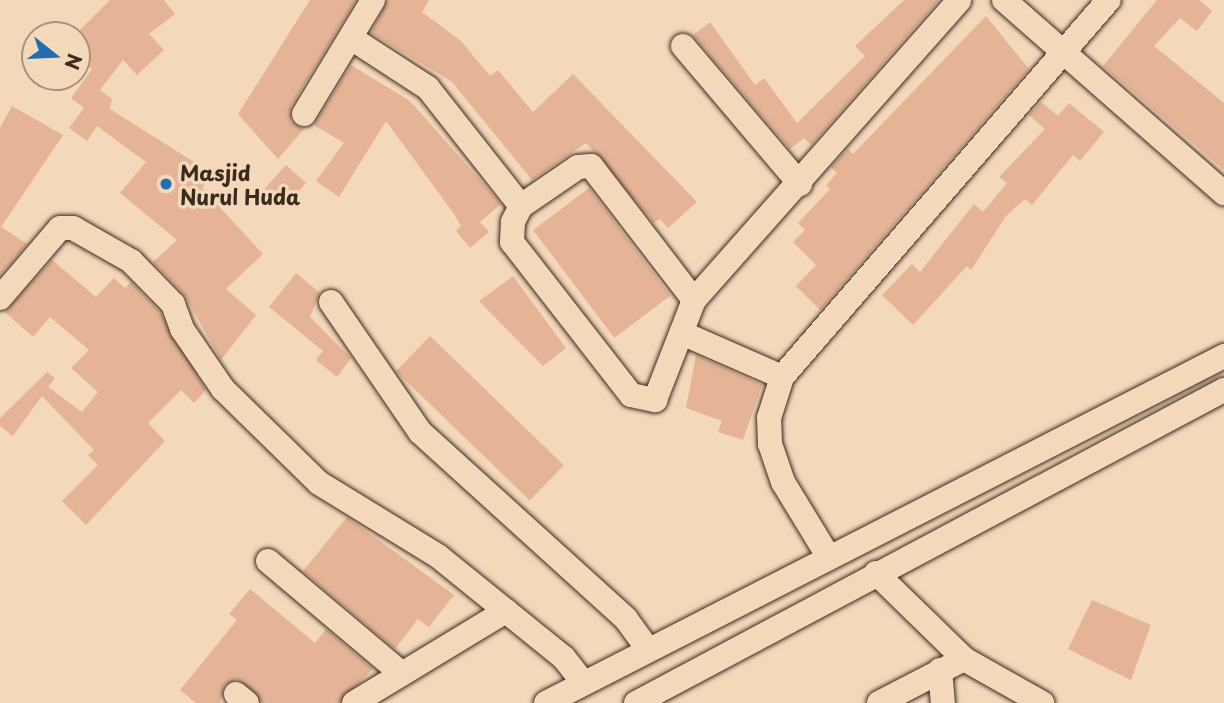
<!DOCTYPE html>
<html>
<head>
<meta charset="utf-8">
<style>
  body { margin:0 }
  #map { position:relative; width:1224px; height:703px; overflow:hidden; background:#f4d8ba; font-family:"Playpen Sans",sans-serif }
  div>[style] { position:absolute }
  .building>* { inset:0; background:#e5b497; transform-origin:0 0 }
  .roads { filter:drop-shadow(0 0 2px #3b2a1e) drop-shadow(0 0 2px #3b2a1e) }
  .street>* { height:24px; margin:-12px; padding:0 12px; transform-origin:12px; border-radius:12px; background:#f4d8ba }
  .dots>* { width:19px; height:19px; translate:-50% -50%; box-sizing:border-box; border:4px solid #f4d8ba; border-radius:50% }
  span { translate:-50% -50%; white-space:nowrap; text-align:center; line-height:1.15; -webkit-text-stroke:7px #f4d8ba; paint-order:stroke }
  .poi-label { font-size:21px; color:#3b2a1e; font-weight:700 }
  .left { translate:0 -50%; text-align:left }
  .north { position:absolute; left:21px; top:21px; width:70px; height:70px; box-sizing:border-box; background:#f4d8ba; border:2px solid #aa927c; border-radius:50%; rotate:108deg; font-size:19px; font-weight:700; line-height:28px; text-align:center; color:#3b2a1e }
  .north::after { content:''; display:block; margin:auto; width:24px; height:32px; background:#1f6fb2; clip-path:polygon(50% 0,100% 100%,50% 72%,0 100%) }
</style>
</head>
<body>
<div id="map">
  <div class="building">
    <i style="clip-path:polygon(110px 0,164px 0,175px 14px,149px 34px,164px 50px,137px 75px,123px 60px,100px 90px,112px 99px,110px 109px,213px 174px,202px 188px,263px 254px,226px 289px,256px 315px,221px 360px,184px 294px,153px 262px,177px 240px,120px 193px,146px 162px,97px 126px,87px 141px,69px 128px,84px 108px,71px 98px,92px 69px,77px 58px,77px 33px)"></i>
    <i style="clip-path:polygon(310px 0,356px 0,291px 106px,291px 122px,304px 129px,278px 159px,238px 114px)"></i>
    <i style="clip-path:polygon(388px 0,429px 0,422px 12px,461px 41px,490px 76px,498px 70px,533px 112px,573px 74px,697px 202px,668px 228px,660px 219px,654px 223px,586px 143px,532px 180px,452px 82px,371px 33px)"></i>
    <i style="clip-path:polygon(904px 0,939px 0,811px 145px,804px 138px,790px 149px,693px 35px,710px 22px,755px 85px,764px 78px,797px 123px,865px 56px,855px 46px)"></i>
    <i style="clip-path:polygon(1157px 0,1199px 0,1212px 11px,1197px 31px,1180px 18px,1154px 46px,1224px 103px,1224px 170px,1103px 66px)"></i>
    <i style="clip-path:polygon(986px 16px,1029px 69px,820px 310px,796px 286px,816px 265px,793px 242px,805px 230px,798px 223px,830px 189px,826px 185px,837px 173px,831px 167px,848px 149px,853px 154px)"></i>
    <i style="clip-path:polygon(351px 65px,410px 101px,501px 204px,480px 222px,489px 232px,470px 248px,456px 231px,461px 226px,454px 214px,386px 121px,339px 197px,316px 181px,344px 143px,314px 125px)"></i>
    <i style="clip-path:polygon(1041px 102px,1058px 116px,1069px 103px,1104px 132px,1080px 161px,1073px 155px,1032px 205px,1025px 199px,1006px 216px,971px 270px,967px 266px,913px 325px,882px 295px,912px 264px,920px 272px,974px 204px,983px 212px,1007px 183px,999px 177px,1045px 129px,1029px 115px)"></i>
    <i style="clip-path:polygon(12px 106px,63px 135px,1px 227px,27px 244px,0 275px,0 128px)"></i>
    <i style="left:286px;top:165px;width:27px;height:32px;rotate:42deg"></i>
    <i style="left:589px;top:188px;width:135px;height:70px;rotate:53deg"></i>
    <i style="clip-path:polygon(52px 260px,96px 297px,114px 278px,125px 288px,131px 282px,160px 312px,206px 390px,194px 403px,181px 390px,148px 423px,165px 441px,86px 525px,62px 501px,98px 465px,88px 455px,94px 450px,42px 396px,13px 436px,0 426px,0 418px,47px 372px,55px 378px,48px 387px,82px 412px,98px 392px,71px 368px,89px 350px,50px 317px,33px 337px,5px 312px)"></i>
    <i style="clip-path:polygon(296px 273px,320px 293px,310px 317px,351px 358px,337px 377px,316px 360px,323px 351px,269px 307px)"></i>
    <i style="clip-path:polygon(513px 276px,566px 348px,543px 366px,479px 301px)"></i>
    <i style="left:430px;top:336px;width:186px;height:49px;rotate:44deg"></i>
    <i style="clip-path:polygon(696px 355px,762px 385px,743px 440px,718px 432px,722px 421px,686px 408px)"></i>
    <i style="clip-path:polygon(347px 517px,454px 595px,429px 627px,418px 619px,395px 649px,303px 571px)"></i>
    <i style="clip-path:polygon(250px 589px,315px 643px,326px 629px,373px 669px,339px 703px,262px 703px,238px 679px,224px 685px,220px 703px,196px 703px,180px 690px,237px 620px,229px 614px)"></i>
    <i style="clip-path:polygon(1092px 600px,1151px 625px,1131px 680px,1068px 649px)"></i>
  </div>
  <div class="roads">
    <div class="street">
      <i style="left:1004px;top:0;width:293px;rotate:41.3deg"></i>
      <i style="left:351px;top:38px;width:92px;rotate:33deg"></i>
      <i style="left:428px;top:88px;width:150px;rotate:51.8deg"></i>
      <i style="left:683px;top:46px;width:181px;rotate:49.7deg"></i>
      <i style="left:304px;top:114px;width:133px;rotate:-58.8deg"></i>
      <i style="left:0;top:298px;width:92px;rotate:-49.4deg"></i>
      <i style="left:60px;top:228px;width:13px"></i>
      <i style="left:73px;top:228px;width:67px;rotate:29.6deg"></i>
      <i style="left:131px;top:261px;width:60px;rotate:45.7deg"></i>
      <i style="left:173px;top:304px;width:27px;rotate:70deg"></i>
      <i style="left:182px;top:329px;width:73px;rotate:55.7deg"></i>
      <i style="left:223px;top:389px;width:134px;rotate:44.4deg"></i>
      <i style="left:319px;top:483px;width:140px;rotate:31.5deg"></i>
      <i style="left:438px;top:556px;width:162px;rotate:39deg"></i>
      <i style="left:564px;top:658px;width:31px;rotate:52deg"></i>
      <i style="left:694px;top:300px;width:169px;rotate:-127.5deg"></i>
      <i style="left:591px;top:166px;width:13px;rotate:176deg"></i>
      <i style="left:578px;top:167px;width:69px;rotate:145.6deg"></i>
      <i style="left:521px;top:206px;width:18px;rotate:117deg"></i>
      <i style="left:513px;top:222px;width:20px;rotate:93deg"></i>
      <i style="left:512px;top:242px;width:194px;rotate:52.1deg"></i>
      <i style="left:631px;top:395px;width:25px;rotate:12deg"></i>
      <i style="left:655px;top:400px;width:107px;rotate:-68.7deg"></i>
      <i style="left:694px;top:300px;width:400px;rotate:-48.5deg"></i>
      <i style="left:331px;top:302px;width:158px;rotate:55.6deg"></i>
      <i style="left:420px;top:432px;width:278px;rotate:42.2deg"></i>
      <i style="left:626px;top:619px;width:37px;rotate:54deg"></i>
      <i style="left:682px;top:333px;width:109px;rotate:23.7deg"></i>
      <i style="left:828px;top:556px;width:87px;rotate:-121.3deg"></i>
      <i style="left:783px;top:482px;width:40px;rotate:-108.9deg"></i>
      <i style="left:770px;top:444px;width:26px;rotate:-92deg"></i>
      <i style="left:769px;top:418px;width:43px;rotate:-72.4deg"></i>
      <i style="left:782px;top:377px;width:499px;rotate:-49.1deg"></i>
      <i style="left:268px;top:561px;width:175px;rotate:40.1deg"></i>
      <i style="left:876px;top:573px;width:123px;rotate:44.3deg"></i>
      <i style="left:964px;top:659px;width:90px;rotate:29.4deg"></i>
      <i style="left:940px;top:670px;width:33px;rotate:85deg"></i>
      <i style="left:236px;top:694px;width:14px;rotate:39deg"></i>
      <i style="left:354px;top:703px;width:178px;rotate:-31.2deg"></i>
      <i style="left:546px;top:703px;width:762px;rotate:-27.1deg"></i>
      <i style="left:636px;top:703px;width:666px;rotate:-28.03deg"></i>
      <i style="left:879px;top:703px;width:96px;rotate:-27.4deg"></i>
    </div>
  </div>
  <div class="dots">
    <i style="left:166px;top:184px;background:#1f6fb2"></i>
  </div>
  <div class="poi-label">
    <span class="left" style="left:180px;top:184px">Masjid<br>Nurul Huda</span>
  </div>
  <div class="north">N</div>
</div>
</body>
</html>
